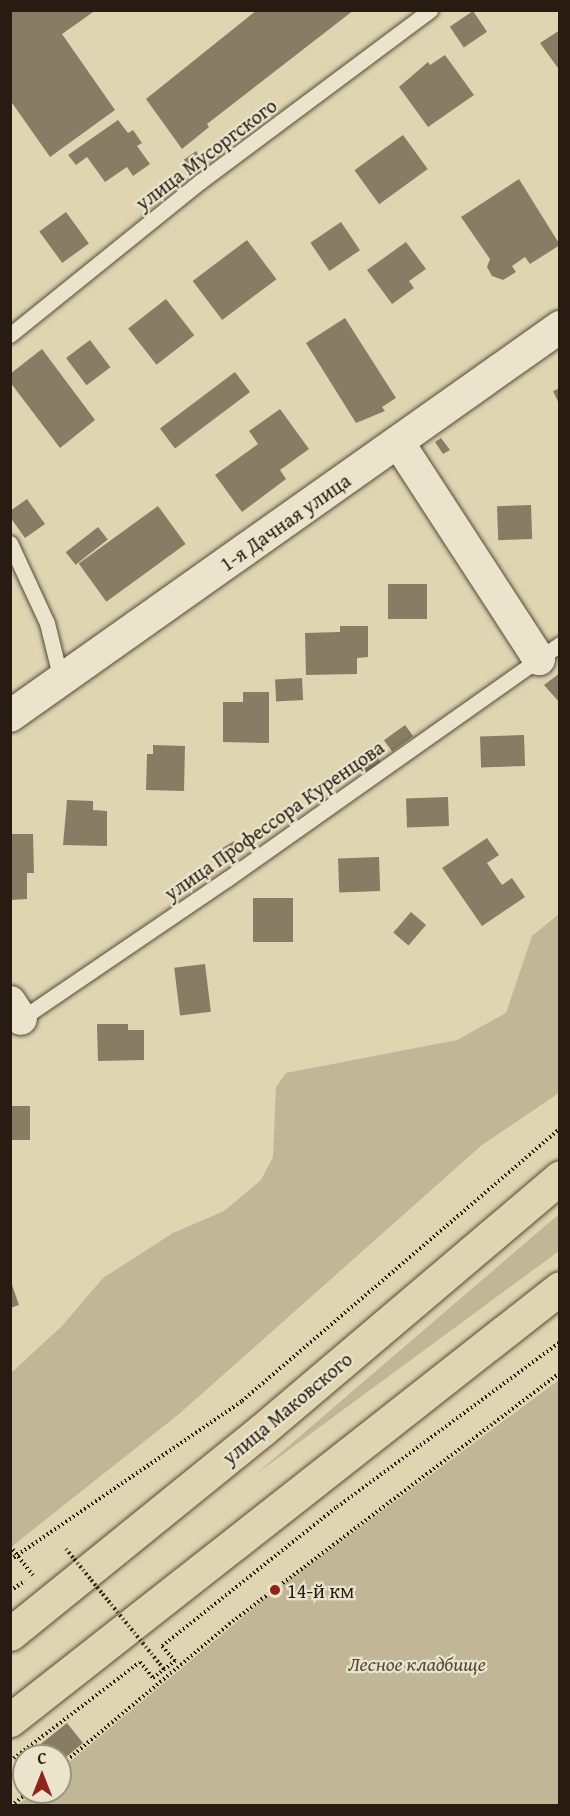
<!DOCTYPE html>
<html>
<head>
<meta charset="utf-8">
<style>
  body { margin:0 }
  #map { position:relative; width:570px; height:1816px; overflow:hidden; background:#e0d5b1; font-family:"Gentium Book Plus",serif }
  div>[style] { position:absolute }
  .green>* { inset:0; background:#c1b696 }
  .building>* { inset:0; background:#887c65; transform-origin:0 0 }
  .path>* { height:4px; margin-top:-2px; transform-origin:0; background:repeating-linear-gradient(90deg,#281c12 0 1.5px,transparent 0 4.5px) }
  .roads { filter:drop-shadow(0 0 2px #564a3a) drop-shadow(0 0 2px #564a3a) }
  .service>* { height:15px; margin:-7.5px; padding:0 7.5px; transform-origin:7.5px; border-radius:7.5px; background:#ebe4cc }
  .minor>* { height:32px; margin:-16px; padding:0 16px; transform-origin:16px; border-radius:16px; background:#ebe4cc }
  .trunk>* { height:33px; margin:-16.5px; padding:0 16.5px; transform-origin:16.5px; border-radius:16.5px; background:#e0d5b1 }
  .path-bridge>* { height:4px; margin-top:-2px; transform-origin:0; background:repeating-linear-gradient(90deg,#281c12 0 1.5px,transparent 0 4.5px) }
  .dots>* { width:16px; height:16px; translate:-50% -50%; box-sizing:border-box; border:3px solid #ebe4cc; border-radius:50% }
  span { translate:-50% -50%; white-space:nowrap; text-align:center; line-height:1.15; -webkit-text-stroke:4.5px #ebe4cc; paint-order:stroke }
  .street-label { font-size:20px; color:#281c12 }
  .poi-label { font-size:20px; color:#281c12 }
  .left { translate:0 -50%; text-align:left }
  .park-label { font-size:20px; color:#564a3a; font-style:italic }
  .frame { position:absolute; inset:0; border:12px solid #281c12; pointer-events:none }
  .north { position:absolute; left:12px; top:1744px; width:60px; height:60px; box-sizing:border-box; background:#ebe4cc; border:2px solid #9d9482; border-radius:50%; rotate:0deg; font-size:16px; font-weight:700; line-height:24px; text-align:center; color:#281c12 }
  .north::after { content:''; display:block; margin:auto; width:21px; height:27px; background:#8f2418; clip-path:polygon(50% 0,100% 100%,50% 72%,0 100%) }
</style>
</head>
<body>
<div id="map">
  <div class="green">
    <i style="clip-path:polygon(559px 914px,559px 1093px,482px 1145px,179px 1414px,11px 1547px,11px 1373px,62px 1326px,103px 1278px,173px 1233px,224px 1211px,261px 1180px,273px 1157px,276px 1087px,286px 1073px,457px 1040px,506px 1013px,532px 936px)"></i>
    <i style="clip-path:polygon(559px 1214px,559px 1251px,256px 1474px)"></i>
    <i style="clip-path:polygon(559px 1380px,559px 1805px,18px 1805px,34px 1792px,60px 1792px,60px 1770px,275px 1590px)"></i>
  </div>
  <div class="building">
    <i style="clip-path:polygon(10px 10px,96px 10px,62px 34px,115px 110px,50px 157px,10px 100px)"></i>
    <i style="clip-path:polygon(257px 10px,354px 10px,207px 124px,209px 127px,182px 149px,146px 99px)"></i>
    <i style="left:473px;top:11px;width:25px;height:28px;rotate:56deg"></i>
    <i style="clip-path:polygon(560px 30px,560px 71px,540px 43px)"></i>
    <i style="clip-path:polygon(445px 55px,474px 95px,428px 127px,399px 87px,428px 62px,430px 65px)"></i>
    <i style="clip-path:polygon(118px 120px,128px 133px,133px 130px,142px 143px,137px 146px,150px 164px,133px 176px,127px 167px,105px 182px,87px 157px,76px 165px,68px 155px)"></i>
    <i style="left:403px;top:135px;width:42px;height:60px;rotate:54deg"></i>
    <i style="left:196px;top:151px;width:19px;height:15px;rotate:54deg"></i>
    <i style="clip-path:polygon(519px 179px,560px 245px,530px 264px,525px 257px,512px 266px,516px 272px,503px 280px,492px 276px,487px 267px,490px 259px,461px 217px)"></i>
    <i style="left:66px;top:212px;width:39px;height:33px;rotate:54deg"></i>
    <i style="left:341px;top:222px;width:34px;height:37px;rotate:56deg"></i>
    <i style="left:247px;top:240px;width:49px;height:68px;rotate:53deg"></i>
    <i style="clip-path:polygon(406px 242px,426px 269px,409px 281px,414px 288px,392px 304px,367px 270px)"></i>
    <i style="left:166px;top:299px;width:46px;height:48px;rotate:52deg"></i>
    <i style="clip-path:polygon(345px 318px,396px 398px,382px 407px,385px 411px,356px 423px,306px 343px)"></i>
    <i style="left:90px;top:340px;width:34px;height:30px;rotate:53deg"></i>
    <i style="clip-path:polygon(42px 349px,95px 420px,60px 448px,10px 382px,10px 374px)"></i>
    <i style="left:235px;top:372px;width:25px;height:94px;rotate:53deg"></i>
    <i style="clip-path:polygon(560px 388px,560px 406px,553px 391px)"></i>
    <i style="clip-path:polygon(280px 409px,309px 449px,280px 470px,286px 479px,242px 512px,215px 475px,258px 444px,249px 431px)"></i>
    <i style="clip-path:polygon(441px 438px,450px 450px,443px 454px,435px 442px)"></i>
    <i style="clip-path:polygon(27px 499px,45px 524px,25px 538px,10px 517px,10px 511px)"></i>
    <i style="left:531px;top:505px;width:34px;height:34px;rotate:88deg"></i>
    <i style="left:158px;top:506px;width:47px;height:98px;rotate:54deg"></i>
    <i style="left:98px;top:527px;width:16px;height:41px;rotate:52deg"></i>
    <i style="left:388px;top:584px;width:39px;height:35px"></i>
    <i style="clip-path:polygon(340px 626px,368px 626px,368px 657px,357px 658px,357px 674px,306px 675px,305px 633px,340px 632px)"></i>
    <i style="clip-path:polygon(560px 673px,560px 703px,544px 685px)"></i>
    <i style="left:302px;top:678px;width:22px;height:27px;rotate:87deg"></i>
    <i style="clip-path:polygon(243px 692px,269px 692px,269px 743px,223px 742px,223px 702px,243px 702px)"></i>
    <i style="left:405px;top:725px;width:14px;height:26px;rotate:54deg"></i>
    <i style="left:524px;top:735px;width:31px;height:44px;rotate:88deg"></i>
    <i style="clip-path:polygon(153px 745px,185px 746px,184px 791px,146px 790px,147px 754px,153px 754px)"></i>
    <i style="left:372px;top:749px;width:17px;height:19px;rotate:57deg"></i>
    <i style="left:448px;top:797px;width:29px;height:42px;rotate:88deg"></i>
    <i style="clip-path:polygon(67px 800px,93px 801px,93px 810px,107px 811px,107px 846px,63px 845px)"></i>
    <i style="clip-path:polygon(10px 834px,33px 834px,34px 873px,27px 873px,27px 899px,10px 900px)"></i>
    <i style="clip-path:polygon(487px 838px,499px 855px,487px 863px,502px 885px,512px 878px,525px 897px,482px 926px,442px 868px)"></i>
    <i style="left:234px;top:841px;width:12px;height:23px;rotate:59deg"></i>
    <i style="left:379px;top:857px;width:34px;height:41px;rotate:88deg"></i>
    <i style="left:191px;top:874px;width:10px;height:22px;rotate:53deg"></i>
    <i style="left:293px;top:898px;width:44px;height:40px;rotate:90deg"></i>
    <i style="left:411px;top:912px;width:20px;height:27px;rotate:41deg"></i>
    <i style="left:205px;top:964px;width:48px;height:31px;rotate:83deg"></i>
    <i style="clip-path:polygon(97px 1024px,128px 1024px,128px 1030px,144px 1030px,144px 1060px,98px 1061px)"></i>
    <i style="left:10px;top:1106px;width:20px;height:34px"></i>
    <i style="clip-path:polygon(10px 1279px,19px 1305px,10px 1308px)"></i>
    <i style="clip-path:polygon(67px 1723px,83px 1743px,60px 1762px,60px 1756px,36px 1756px,32px 1751px)"></i>
  </div>
  <div class="path">
    <i style="left:10px;top:1546px;width:37px;rotate:52deg"></i>
    <i style="left:10px;top:1560px;width:281px;rotate:-34.4deg"></i>
    <i style="left:242px;top:1401px;width:419px;rotate:-40.6deg"></i>
    <i style="left:10px;top:1591px;width:18px;rotate:-34deg"></i>
    <i style="left:10px;top:1761px;width:163px;rotate:-37.3deg"></i>
    <i style="left:140px;top:1662px;width:21px;rotate:51deg"></i>
    <i style="left:153px;top:1678px;width:28px;rotate:-38deg"></i>
    <i style="left:175px;top:1661px;width:20px;rotate:-131deg"></i>
    <i style="left:162px;top:1646px;width:223px;rotate:-38.5deg"></i>
    <i style="left:337px;top:1507px;width:277px;rotate:-36.5deg"></i>
    <i style="left:60px;top:1766px;width:221px;rotate:-40deg"></i>
    <i style="left:229px;top:1624px;width:415px;rotate:-37.2deg"></i>
    <i style="left:11px;top:1806px;width:22px;rotate:-39deg"></i>
  </div>
  <div class="roads">
    <div class="service">
      <i style="left:10px;top:335px;width:245px;rotate:-38.9deg"></i>
      <i style="left:201px;top:181px;width:286px;rotate:-36.7deg"></i>
      <i style="left:10px;top:543px;width:88px;rotate:65.2deg"></i>
      <i style="left:47px;top:623px;width:59px;rotate:76.2deg"></i>
      <i style="left:18px;top:1021px;width:253px;rotate:-34.2deg"></i>
      <i style="left:227px;top:879px;width:408px;rotate:-35.2deg"></i>
    </div>
    <div class="minor">
      <i style="left:398px;top:442px;width:259px;rotate:57deg"></i>
      <i style="left:10px;top:716px;width:674px;rotate:-35.27deg"></i>
      <i style="left:10px;top:1002px;width:20px;rotate:57deg"></i>
    </div>
    <div class="trunk">
      <i style="left:10px;top:1634px;width:324px;rotate:-39deg"></i>
      <i style="left:262px;top:1430px;width:391px;rotate:-40.3deg"></i>
      <i style="left:10px;top:1720px;width:699px;rotate:-38.15deg"></i>
    </div>
  </div>
  <div class="path-bridge">
    <i style="left:66px;top:1549px;width:155px;rotate:50.8deg"></i>
  </div>
  <div class="dots">
    <i style="left:275px;top:1590px;background:#8f2418"></i>
  </div>
  <div class="street-label">
    <span style="left:206px;top:154px;rotate:-37deg">улица Мусоргского</span>
    <span style="left:285px;top:522px;rotate:-35deg">1-я Дачная улица</span>
    <span style="left:274px;top:820px;rotate:-35deg">улица Профессора Куренцова</span>
    <span style="left:287px;top:1408px;rotate:-40deg">улица Маковского</span>
  </div>
  <div class="poi-label">
    <span class="left" style="left:287px;top:1590px">14-й км</span>
  </div>
  <div class="park-label">
    <span style="left:417px;top:1663px">Лесное кладбище</span>
  </div>
  <div class="frame"></div>
  <div class="north">С</div>
</div>
</body>
</html>
